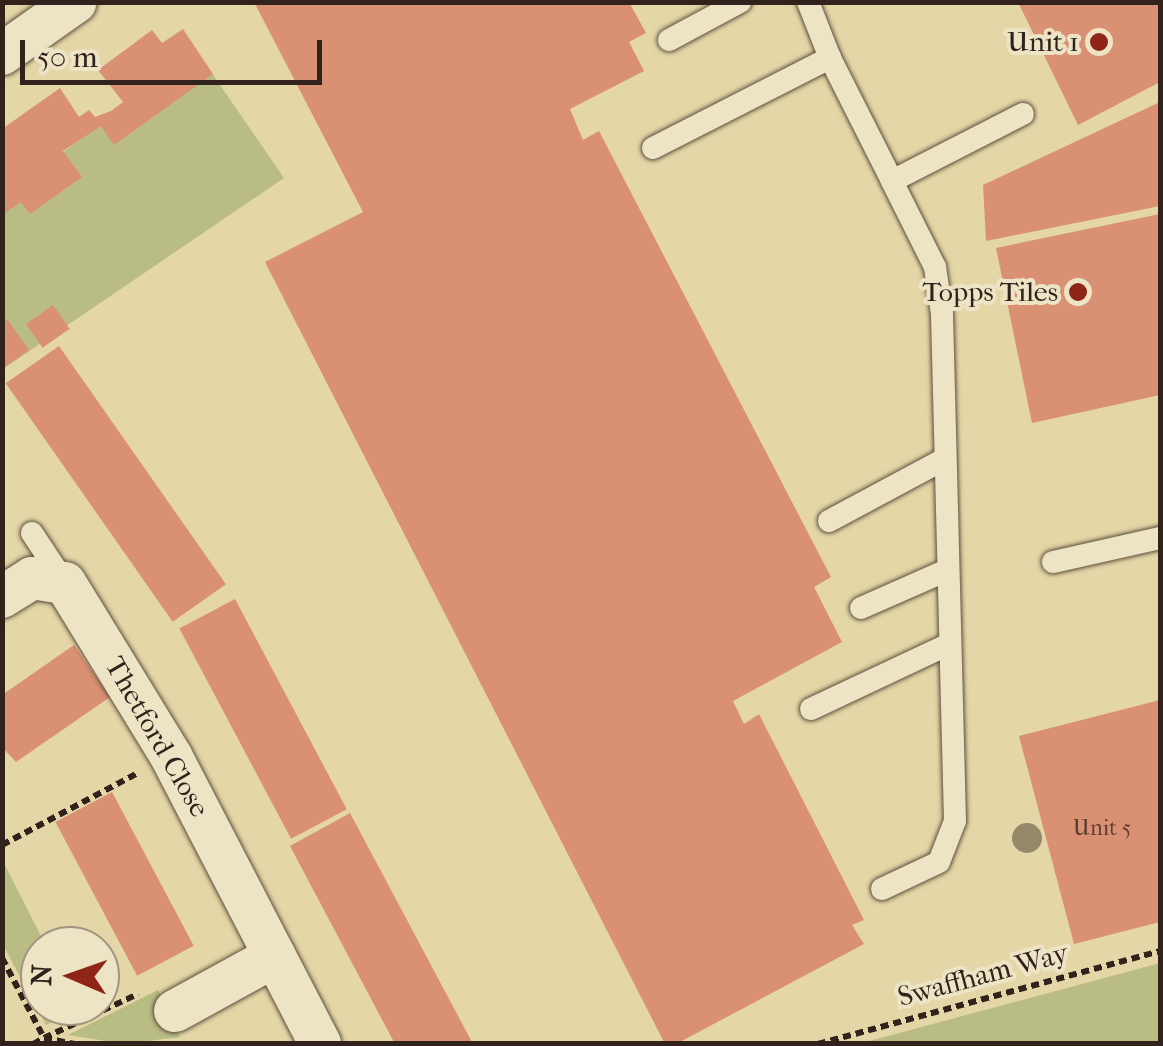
<!DOCTYPE html>
<html>
<head>
<meta charset="utf-8">
<style>
  body { margin:0 }
  #map { position:relative; width:1163px; height:1046px; overflow:hidden; background:#e4d6a6; font-family:"IM FELL French Canon",serif }
  div>[style] { position:absolute }
  .green>* { inset:0; background:#b9bd83 }
  .building>* { inset:0; background:#da9072; transform-origin:0 0 }
  .path>* { height:6px; margin-top:-3px; transform-origin:0; background:repeating-linear-gradient(90deg,#31221c 0 8px,transparent 0 13px) }
  .roads { filter:drop-shadow(0 0 2px #5e4f3e) drop-shadow(0 0 2px #5e4f3e) }
  .service>* { height:22px; margin:-11px; padding:0 11px; transform-origin:11px; border-radius:11px; background:#ede4c5 }
  .minor>* { height:42px; margin:-21px; padding:0 21px; transform-origin:21px; border-radius:21px; background:#ede4c5 }
  .trees>* { width:30px; height:30px; margin:-15px; border-radius:50%; background:#948868 }
  .dots>* { width:28px; height:28px; translate:-50% -50%; box-sizing:border-box; border:5px solid #ede4c5; border-radius:50% }
  span { translate:-50% -50%; white-space:nowrap; text-align:center; line-height:1.15; -webkit-text-stroke:8px #ede4c5; paint-order:stroke }
  .number-label { font-size:22px; color:#5b3e32 }
  .number-label span { -webkit-text-stroke-width:0 }
  .poi-label { font-size:28px; color:#31221c }
  .right { translate:-100% -50%; text-align:right }
  .street-label { font-size:28px; color:#31221c }
  .frame { position:absolute; inset:0; border:5px solid #31221c; pointer-events:none }
  .north { position:absolute; left:20px; top:926px; width:100px; height:100px; box-sizing:border-box; background:#ede4c5; border:2px solid #a29681; border-radius:50%; rotate:272deg; font-size:28px; font-weight:700; line-height:40px; text-align:center; color:#31221c }
  .north::after { content:''; display:block; margin:auto; width:35px; height:45px; background:#8f2418; clip-path:polygon(50% 0,100% 100%,50% 72%,0 100%) }
  .scale { position:absolute; left:20px; top:40px; width:302px; height:45px; box-sizing:border-box; border:5px solid #31221c; border-top:0; padding-left:12px; font-size:30px; line-height:35px; white-space:nowrap; color:#31221c; -webkit-text-stroke:8px #ede4c5; paint-order:stroke }
</style>
</head>
<body>
<div id="map">
  <div class="green">
    <i style="clip-path:polygon(198px 53px,284px 178px,3px 369px,2px 197px)"></i>
    <i style="clip-path:polygon(3px 861px,46px 946px,40px 946px,40px 1006px,79px 1009px,46px 1025px,3px 945px)"></i>
    <i style="clip-path:polygon(1160px 963px,1160px 1043px,862px 1043px)"></i>
    <i style="clip-path:polygon(158px 990px,180px 1037px,125px 1044px,68px 1035px)"></i>
  </div>
  <div class="building">
    <i style="clip-path:polygon(254px 2px,629px 2px,646px 33px,629px 42px,644px 71px,570px 109px,583px 140px,599px 131px,831px 577px,814px 587px,842px 642px,733px 701px,744px 724px,759px 714px,864px 920px,852px 925px,864px 944px,676px 1044px,665px 1044px,265px 262px,363px 212px)"></i>
    <i style="clip-path:polygon(1018px 2px,1160px 2px,1160px 82px,1078px 125px)"></i>
    <i style="clip-path:polygon(183px 29px,213px 74px,114px 145px,101px 126px,63px 151px,82px 177px,30px 214px,21px 202px,2px 215px,2px 129px,60px 88px,79px 117px,89px 110px,95px 117px,111px 111px,123px 102px,98px 70px,152px 30px,162px 43px)"></i>
    <i style="clip-path:polygon(1160px 102px,1160px 206px,986px 241px,983px 185px)"></i>
    <i style="clip-path:polygon(1160px 214px,1160px 395px,1032px 423px,996px 248px)"></i>
    <i style="left:53px;top:305px;width:29px;height:33px;rotate:55deg"></i>
    <i style="clip-path:polygon(7px 319px,29px 350px,2px 369px,2px 322px)"></i>
    <i style="left:59px;top:346px;width:291px;height:65px;rotate:55deg"></i>
    <i style="left:235px;top:599px;width:238px;height:63px;rotate:62deg"></i>
    <i style="clip-path:polygon(74px 645px,110px 697px,16px 762px,2px 747px,2px 695px)"></i>
    <i style="clip-path:polygon(1160px 700px,1160px 922px,1074px 944px,1019px 736px)"></i>
    <i style="left:112px;top:792px;width:174px;height:64px;rotate:62deg"></i>
    <i style="clip-path:polygon(350px 813px,473px 1044px,395px 1044px,290px 846px)"></i>
  </div>
  <div class="path">
    <i style="left:2px;top:845px;width:154px;rotate:-27.9deg"></i>
    <i style="left:2px;top:958px;width:90px;rotate:62.3deg"></i>
    <i style="left:44px;top:1038px;width:104px;rotate:-25.1deg"></i>
    <i style="left:33px;top:1044px;width:13px;rotate:-29deg"></i>
    <i style="left:44px;top:1038px;width:31px;rotate:11deg"></i>
    <i style="left:818px;top:1044px;width:354px;rotate:-15.2deg"></i>
  </div>
  <div class="roads">
    <div class="service">
      <i style="left:669px;top:40px;width:81px;rotate:-28.2deg"></i>
      <i style="left:830px;top:58px;width:138px;rotate:63.2deg"></i>
      <i style="left:892px;top:181px;width:147px;rotate:-27.1deg"></i>
      <i style="left:653px;top:148px;width:199px;rotate:-27deg"></i>
      <i style="left:830px;top:58px;width:60px;rotate:-111.4deg"></i>
      <i style="left:829px;top:521px;width:129px;rotate:-28.2deg"></i>
      <i style="left:32px;top:533px;width:60px;rotate:56.6deg"></i>
      <i style="left:1053px;top:562px;width:110px;rotate:-12.6deg"></i>
      <i style="left:861px;top:608px;width:94px;rotate:-23.8deg"></i>
      <i style="left:811px;top:709px;width:153px;rotate:-25.2deg"></i>
      <i style="left:882px;top:889px;width:63px;rotate:-25.3deg"></i>
      <i style="left:939px;top:862px;width:44px;rotate:-68.7deg"></i>
      <i style="left:955px;top:821px;width:507px;rotate:-91.47deg"></i>
      <i style="left:942px;top:314px;width:48px;rotate:-98.5deg"></i>
      <i style="left:935px;top:267px;width:96px;rotate:-116.6deg"></i>
    </div>
    <div class="minor">
      <i style="left:2px;top:54px;width:90px;rotate:-35.1deg"></i>
      <i style="left:2px;top:597px;width:36px;rotate:-32deg"></i>
      <i style="left:32px;top:578px;width:33px;rotate:9deg"></i>
      <i style="left:65px;top:583px;width:203px;rotate:58.5deg"></i>
      <i style="left:171px;top:756px;width:324px;rotate:62.6deg"></i>
      <i style="left:175px;top:1011px;width:114px;rotate:-28.8deg"></i>
    </div>
  </div>
  <div class="trees">
    <i style="left:1027px;top:838px"></i>
  </div>
  <div class="dots">
    <i style="left:1099px;top:42px;background:#8f2418"></i>
    <i style="left:1078px;top:292px;background:#8f2418"></i>
  </div>
  <div class="number-label">
    <span style="left:1102px;top:829px">Unit 5</span>
  </div>
  <div class="poi-label">
    <span class="right" style="left:1079px;top:42px">Unit 1</span>
    <span class="right" style="left:1058px;top:292px">Topps Tiles</span>
  </div>
  <div class="street-label">
    <span style="left:157px;top:737px;rotate:60deg">Thetford Close</span>
    <span style="left:983px;top:975px;rotate:-15deg">Swaffham Way</span>
  </div>
  <div class="frame"></div>
  <div class="north">N</div>
  <div class="scale">50 m</div>
</div>
</body>
</html>
